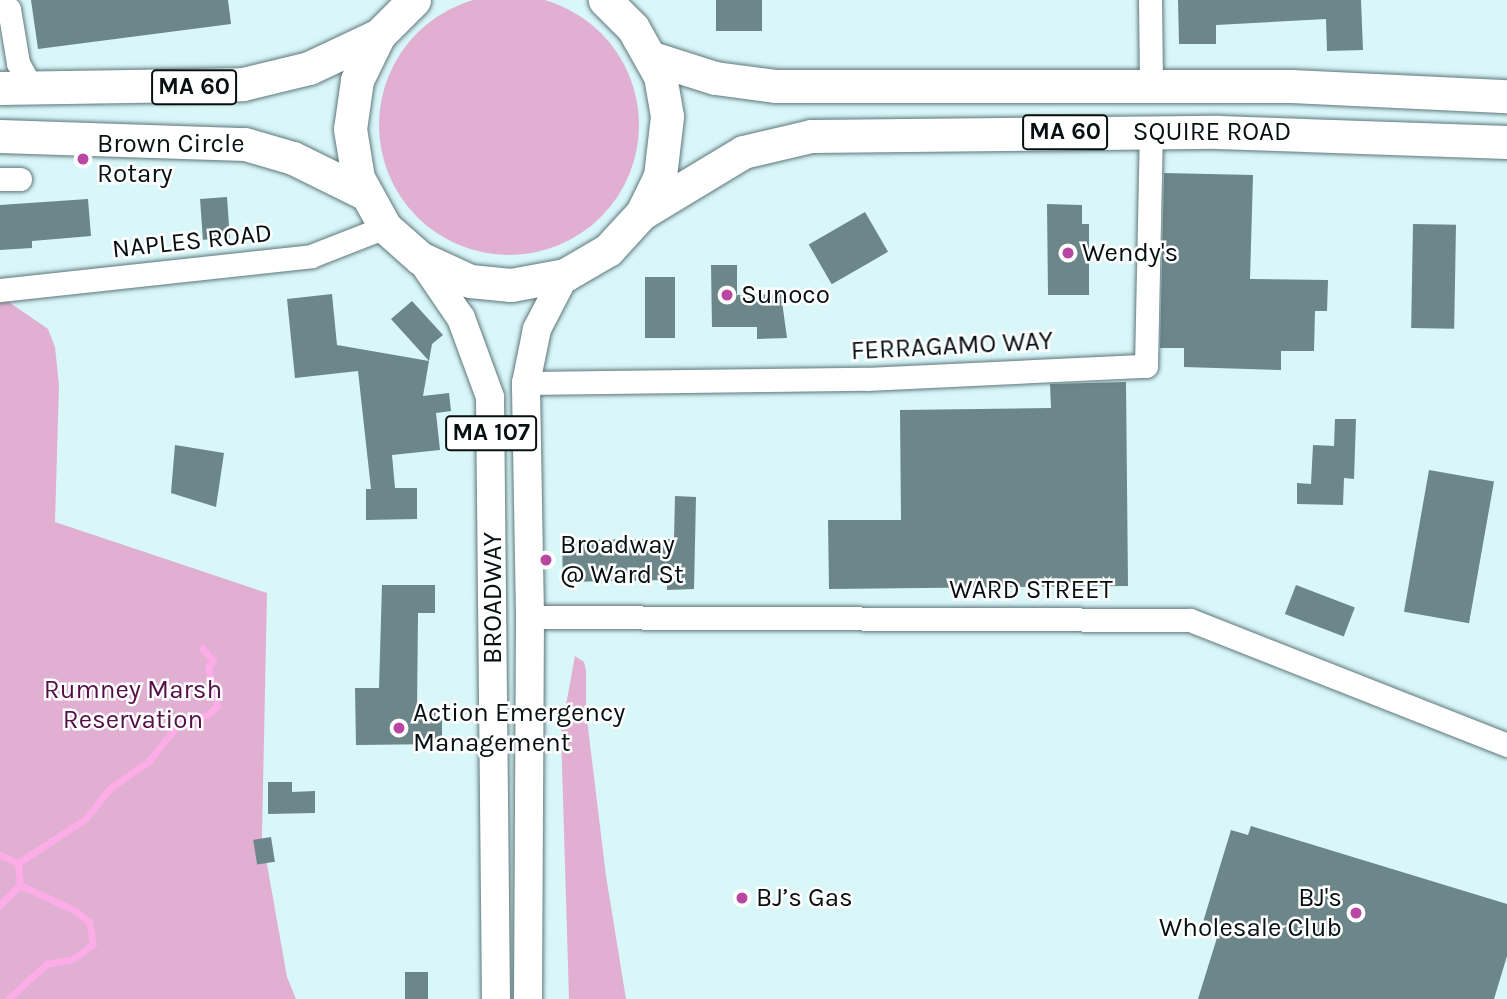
<!DOCTYPE html>
<html>
<head>
<meta charset="utf-8">
<style>
  body { margin:0 }
  #map { position:relative; width:1507px; height:999px; overflow:hidden; background:#d9f6f9; font-family:Karla,sans-serif }
  div>[style] { position:absolute }
  .green>* { inset:0; background:#e0afd2 }
  .round { border-radius:50% }
  .stream>* { height:7px; margin:-3.5px; padding:0 3.5px; transform-origin:3.5px; border-radius:3.5px; background:#fcace7 }
  .building>* { inset:0; background:#6c8689; transform-origin:0 0 }
  .roads { filter:drop-shadow(0 0 2px #5e777a) drop-shadow(0 0 2px #5e777a) }
  .minor>* { height:23px; margin:-11.5px; padding:0 11.5px; transform-origin:11.5px; border-radius:11.5px; background:#fff }
  .major>* { height:28px; margin:-14px; padding:0 14px; transform-origin:14px; border-radius:14px; background:#fff }
  .highway>* { height:33px; margin:-16.5px; padding:0 16.5px; transform-origin:16.5px; border-radius:16.5px; background:#fff }
  .dots>* { width:19px; height:19px; translate:-50% -50%; box-sizing:border-box; border:4px solid #fff; border-radius:50% }
  span { translate:-50% -50%; white-space:nowrap; text-align:center; line-height:1.15; -webkit-text-stroke:5px #fff; paint-order:stroke }
  .shield-label span { padding:2px 5px; background:#fff; border:2px solid; border-radius:5px; -webkit-text-stroke-width:0 }
  .shield-label { font-size:24px; color:#071011; font-weight:700 }
  .street-label { font-size:26px; color:#071011 }
  .poi-label { font-size:26px; color:#071011 }
  .left { translate:0 -50%; text-align:left }
  .right { translate:-100% -50%; text-align:right }
  .park-label { font-size:26px; color:#540f48 }
</style>
</head>
<body>
<div id="map">
  <div class="green">
    <i class="round" style="left:379px;top:-5px;width:260px;height:260px"></i>
    <i style="clip-path:polygon(0 296px,48px 329px,55px 347px,59px 385px,55px 522px,267px 593px,262px 836px,287px 977px,296px 999px,0 999px)"></i>
    <i style="clip-path:polygon(575px 656px,584px 662px,586px 671px,586px 711px,606px 876px,626px 999px,569px 999px,561px 732px)"></i>
  </div>
  <div class="stream">
    <i style="left:0;top:855px;width:20px;rotate:24deg"></i>
    <i style="left:0;top:905px;width:28px;rotate:-45deg"></i>
    <i style="left:20px;top:885px;width:22px;rotate:-95deg"></i>
    <i style="left:18px;top:863px;width:80px;rotate:-33.3deg"></i>
    <i style="left:85px;top:819px;width:38px;rotate:-51deg"></i>
    <i style="left:109px;top:789px;width:49px;rotate:-35deg"></i>
    <i style="left:149px;top:761px;width:53px;rotate:-51.8deg"></i>
    <i style="left:182px;top:719px;width:25px;rotate:-9deg"></i>
    <i style="left:207px;top:715px;width:13px;rotate:-42deg"></i>
    <i style="left:217px;top:706px;width:40px;rotate:-103deg"></i>
    <i style="left:208px;top:667px;width:8px;rotate:-50deg"></i>
    <i style="left:213px;top:661px;width:17px;rotate:-130deg"></i>
    <i style="left:8px;top:999px;width:52px;rotate:-42.6deg"></i>
    <i style="left:46px;top:964px;width:27px;rotate:-10deg"></i>
    <i style="left:73px;top:959px;width:25px;rotate:-37deg"></i>
    <i style="left:93px;top:944px;width:22px;rotate:-100deg"></i>
    <i style="left:89px;top:922px;width:19px;rotate:-141deg"></i>
    <i style="left:74px;top:910px;width:60px;rotate:-155.2deg"></i>
  </div>
  <div class="building">
    <i style="clip-path:polygon(31px 0,228px 0,231px 24px,38px 49px)"></i>
    <i style="left:716px;top:0;width:46px;height:31px"></i>
    <i style="clip-path:polygon(1178px 0,1361px 0,1363px 50px,1327px 51px,1326px 19px,1216px 25px,1216px 44px,1179px 44px)"></i>
    <i style="clip-path:polygon(1164px 173px,1253px 175px,1250px 279px,1328px 280px,1327px 311px,1315px 311px,1314px 351px,1281px 351px,1281px 370px,1184px 367px,1184px 348px,1160px 348px)"></i>
    <i style="left:227px;top:197px;width:41px;height:27px;rotate:86deg"></i>
    <i style="clip-path:polygon(88px 199px,91px 236px,32px 241px,32px 248px,0 250px,0 205px)"></i>
    <i style="clip-path:polygon(1047px 204px,1082px 205px,1082px 224px,1089px 224px,1089px 295px,1048px 295px)"></i>
    <i style="left:865px;top:212px;width:46px;height:65px;rotate:60deg"></i>
    <i style="left:1413px;top:224px;width:43px;height:104px;rotate:1deg"></i>
    <i style="clip-path:polygon(711px 265px,737px 265px,737px 295px,781px 294px,787px 338px,757px 339px,757px 327px,712px 327px)"></i>
    <i style="left:675px;top:277px;width:61px;height:30px;rotate:90deg"></i>
    <i style="clip-path:polygon(332px 294px,337px 345px,429px 361px,423px 396px,449px 393px,451px 411px,436px 413px,440px 450px,392px 455px,395px 488px,417px 488px,417px 519px,366px 520px,366px 489px,371px 489px,358px 371px,295px 378px,287px 299px)"></i>
    <i style="clip-path:polygon(412px 301px,443px 335px,432px 344px,429px 361px,391px 319px)"></i>
    <i style="clip-path:polygon(1126px 382px,1128px 586px,829px 589px,828px 520px,901px 520px,900px 410px,1051px 408px,1050px 384px)"></i>
    <i style="clip-path:polygon(1335px 419px,1356px 419px,1354px 479px,1344px 478px,1343px 505px,1297px 504px,1297px 483px,1311px 484px,1313px 445px,1334px 446px)"></i>
    <i style="clip-path:polygon(175px 445px,224px 453px,216px 507px,171px 493px)"></i>
    <i style="left:1429px;top:470px;width:66px;height:144px;rotate:10deg"></i>
    <i style="clip-path:polygon(675px 496px,696px 497px,694px 589px,667px 590px,667px 580px,563px 582px,562px 540px,674px 539px)"></i>
    <i style="clip-path:polygon(382px 585px,435px 585px,435px 613px,418px 613px,417px 712px,442px 711px,442px 744px,356px 745px,355px 688px,379px 688px)"></i>
    <i style="left:1296px;top:585px;width:63px;height:31px;rotate:21deg"></i>
    <i style="clip-path:polygon(268px 782px,292px 782px,292px 792px,315px 791px,315px 813px,268px 814px)"></i>
    <i style="clip-path:polygon(1251px 826px,1507px 904px,1507px 956px,1494px 999px,1198px 999px,1220px 928px,1203px 922px,1231px 830px,1248px 835px)"></i>
    <i style="left:271px;top:837px;width:25px;height:18px;rotate:81deg"></i>
    <i style="left:405px;top:972px;width:23px;height:27px"></i>
  </div>
  <div class="roads">
    <div class="minor">
      <i style="left:1150px;top:0;width:85px;rotate:89.3deg"></i>
      <i style="left:0;top:11px;width:9px;rotate:-13deg"></i>
      <i style="left:9px;top:9px;width:55px;rotate:80.5deg"></i>
      <i style="left:18px;top:63px;width:31px;rotate:61deg"></i>
      <i style="left:0;top:179px;width:20px"></i>
      <i style="left:0;top:290px;width:313px;rotate:-6.2deg"></i>
      <i style="left:311px;top:256px;width:79px;rotate:-21.4deg"></i>
      <i style="left:526px;top:383px;width:340px;rotate:-0.7deg"></i>
      <i style="left:866px;top:379px;width:280px;rotate:-2.7deg"></i>
      <i style="left:1146px;top:366px;width:234px;rotate:-88.8deg"></i>
      <i style="left:530px;top:617px;width:660px;rotate:0.26deg"></i>
      <i style="left:1190px;top:620px;width:341px;rotate:21.5deg"></i>
    </div>
    <div class="major">
      <i style="left:420px;top:258px;width:73px;rotate:55.7deg"></i>
      <i style="left:461px;top:318px;width:84px;rotate:69.8deg"></i>
      <i style="left:490px;top:397px;width:602px;rotate:89.43deg"></i>
      <i style="left:528px;top:999px;width:382px;rotate:-89.7deg"></i>
      <i style="left:530px;top:617px;width:234px;rotate:-91deg"></i>
      <i style="left:526px;top:383px;width:55px;rotate:-78.5deg"></i>
      <i style="left:537px;top:329px;width:61px;rotate:-62.6deg"></i>
    </div>
    <div class="highway">
      <i style="left:414px;top:0;width:49px;rotate:135deg"></i>
      <i style="left:379px;top:35px;width:50px;rotate:116.1deg"></i>
      <i style="left:357px;top:80px;width:49px;rotate:98.1deg"></i>
      <i style="left:350px;top:129px;width:50px;rotate:80.7deg"></i>
      <i style="left:358px;top:178px;width:56px;rotate:61.1deg"></i>
      <i style="left:385px;top:227px;width:47px;rotate:41.5deg"></i>
      <i style="left:420px;top:258px;width:55px;rotate:24.7deg"></i>
      <i style="left:470px;top:281px;width:41px;rotate:5.6deg"></i>
      <i style="left:511px;top:285px;width:55px;rotate:-10.5deg"></i>
      <i style="left:565px;top:275px;width:50px;rotate:-30.2deg"></i>
      <i style="left:608px;top:250px;width:50px;rotate:-47.4deg"></i>
      <i style="left:642px;top:213px;width:41px;rotate:-64.1deg"></i>
      <i style="left:660px;top:176px;width:60px;rotate:-83.3deg"></i>
      <i style="left:667px;top:116px;width:41px;rotate:-99.9deg"></i>
      <i style="left:660px;top:76px;width:55px;rotate:-119.4deg"></i>
      <i style="left:633px;top:28px;width:40px;rotate:-135deg"></i>
      <i style="left:652px;top:58px;width:66px;rotate:17.6deg"></i>
      <i style="left:715px;top:78px;width:62px;rotate:7.5deg"></i>
      <i style="left:776px;top:86px;width:515px"></i>
      <i style="left:1291px;top:86px;width:216px;rotate:2.7deg"></i>
      <i style="left:0;top:88px;width:243px;rotate:-0.9deg"></i>
      <i style="left:243px;top:84px;width:68px;rotate:-13.6deg"></i>
      <i style="left:309px;top:68px;width:77px;rotate:-25.2deg"></i>
      <i style="left:0;top:136px;width:245px;rotate:1.9deg"></i>
      <i style="left:245px;top:144px;width:50px;rotate:16.3deg"></i>
      <i style="left:293px;top:158px;width:79px;rotate:26.2deg"></i>
      <i style="left:642px;top:213px;width:118px;rotate:-31.1deg"></i>
      <i style="left:743px;top:152px;width:70px;rotate:-13.2deg"></i>
      <i style="left:811px;top:136px;width:407px;rotate:-0.6deg"></i>
      <i style="left:1218px;top:132px;width:289px;rotate:2deg"></i>
    </div>
  </div>
  <div class="dots">
    <i style="left:83px;top:159px;background:#b947a2"></i>
    <i style="left:1068px;top:253px;background:#b947a2"></i>
    <i style="left:727px;top:295px;background:#b947a2"></i>
    <i style="left:546px;top:560px;background:#b947a2"></i>
    <i style="left:399px;top:728px;background:#b947a2"></i>
    <i style="left:742px;top:898px;background:#b947a2"></i>
    <i style="left:1356px;top:913px;background:#b947a2"></i>
  </div>
  <div class="shield-label">
    <span style="left:194px;top:87px">MA 60</span>
    <span style="left:1065px;top:132px">MA 60</span>
    <span style="left:491px;top:433px">MA 107</span>
  </div>
  <div class="street-label">
    <span style="left:1212px;top:132px">SQUIRE ROAD</span>
    <span style="left:192px;top:241px;rotate:-6deg">NAPLES ROAD</span>
    <span style="left:952px;top:346px;rotate:-3deg">FERRAGAMO WAY</span>
    <span style="left:1031px;top:590px">WARD STREET</span>
    <span style="left:493px;top:598px;rotate:-90deg">BROADWAY</span>
  </div>
  <div class="poi-label">
    <span class="left" style="left:97px;top:159px">Brown Circle<br>Rotary</span>
    <span class="left" style="left:1082px;top:253px">Wendy's</span>
    <span class="left" style="left:741px;top:295px">Sunoco</span>
    <span class="left" style="left:560px;top:560px">Broadway<br>@ Ward St</span>
    <span class="left" style="left:413px;top:728px">Action Emergency<br>Management</span>
    <span class="left" style="left:756px;top:898px">BJ’s Gas</span>
    <span class="right" style="left:1342px;top:913px">BJ's<br>Wholesale Club</span>
  </div>
  <div class="park-label">
    <span style="left:133px;top:705px">Rumney Marsh<br>Reservation</span>
  </div>
</div>
</body>
</html>
